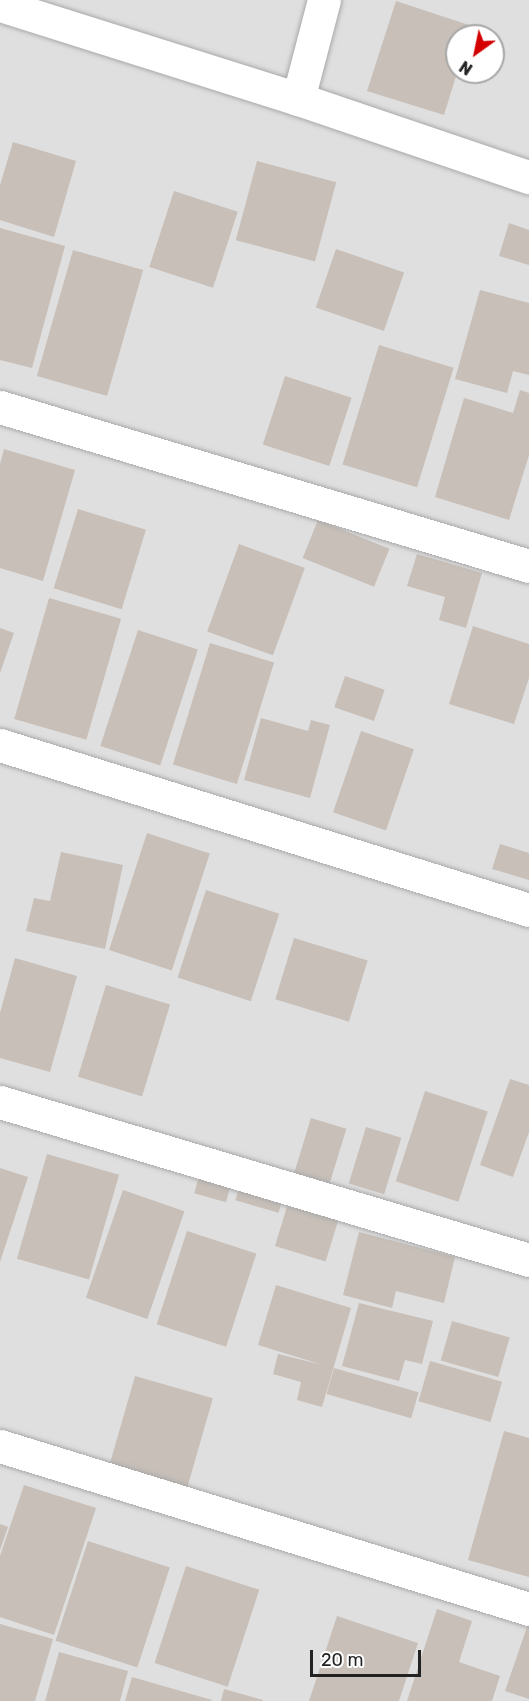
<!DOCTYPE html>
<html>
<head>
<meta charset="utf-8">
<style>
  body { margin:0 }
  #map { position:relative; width:529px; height:1701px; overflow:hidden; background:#f2efe9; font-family:Rubik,sans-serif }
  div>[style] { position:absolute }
  .residential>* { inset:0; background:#e0dfdf }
  .building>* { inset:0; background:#c7bfb8; transform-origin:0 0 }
  .roads { filter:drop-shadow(0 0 2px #a9a9a9) drop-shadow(0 0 2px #a9a9a9) }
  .minor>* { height:33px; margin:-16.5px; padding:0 16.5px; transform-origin:16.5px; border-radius:16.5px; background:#fff }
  span { translate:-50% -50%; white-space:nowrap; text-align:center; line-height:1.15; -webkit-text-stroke:6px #fff; paint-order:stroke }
  .north { position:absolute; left:445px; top:24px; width:60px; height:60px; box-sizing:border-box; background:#fff; border:2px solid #a7a7a7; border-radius:50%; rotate:213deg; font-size:16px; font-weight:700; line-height:24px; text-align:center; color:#222 }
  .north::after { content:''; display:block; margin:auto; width:21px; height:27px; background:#d40000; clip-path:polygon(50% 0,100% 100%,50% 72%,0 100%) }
  .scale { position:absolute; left:310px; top:1650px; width:111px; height:27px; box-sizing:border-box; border:3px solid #222; border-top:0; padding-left:8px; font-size:18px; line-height:21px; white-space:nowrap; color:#222; -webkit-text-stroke:4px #fff; paint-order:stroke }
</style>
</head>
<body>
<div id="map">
  <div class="residential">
    <i style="clip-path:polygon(evenodd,0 0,529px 0,529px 1701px,0 1701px,0 0,457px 36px,493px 36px,493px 72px,457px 72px,457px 36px)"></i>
  </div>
  <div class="building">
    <i style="clip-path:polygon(396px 1px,472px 26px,469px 36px,457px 36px,457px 73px,444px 115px,367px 91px)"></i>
    <i style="clip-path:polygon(13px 142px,76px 161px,54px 237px,0 220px,0 185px)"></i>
    <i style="left:257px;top:161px;width:82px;height:82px;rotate:15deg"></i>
    <i style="left:174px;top:191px;width:67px;height:80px;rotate:18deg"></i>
    <i style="clip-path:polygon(509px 223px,529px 230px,529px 265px,499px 256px)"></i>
    <i style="clip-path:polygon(0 228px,65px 246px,32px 368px,0 360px)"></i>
    <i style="left:336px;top:249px;width:72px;height:62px;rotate:19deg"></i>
    <i style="left:73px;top:250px;width:73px;height:131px;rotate:16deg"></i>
    <i style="clip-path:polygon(480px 290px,529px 303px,529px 375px,513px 371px,507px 393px,455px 379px)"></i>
    <i style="left:379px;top:345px;width:78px;height:125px;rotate:17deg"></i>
    <i style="left:285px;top:376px;width:70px;height:72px;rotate:18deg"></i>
    <i style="clip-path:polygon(520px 390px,529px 393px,529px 455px,509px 520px,435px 497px,464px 398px,513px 413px)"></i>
    <i style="clip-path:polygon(4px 449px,75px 470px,43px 581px,0 568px,0 464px)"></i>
    <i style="left:78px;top:509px;width:71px;height:83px;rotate:17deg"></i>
    <i style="left:318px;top:520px;width:77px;height:41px;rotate:22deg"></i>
    <i style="left:239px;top:544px;width:70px;height:93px;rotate:20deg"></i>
    <i style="clip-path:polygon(417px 554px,482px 573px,466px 628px,439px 620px,445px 597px,407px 586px)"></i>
    <i style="left:49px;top:598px;width:75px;height:126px;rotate:16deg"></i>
    <i style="clip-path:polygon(473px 626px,529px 644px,529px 678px,514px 724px,449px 704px)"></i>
    <i style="clip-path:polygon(0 628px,14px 633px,0 673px)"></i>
    <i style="left:138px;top:630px;width:63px;height:122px;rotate:18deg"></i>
    <i style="left:210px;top:643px;width:67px;height:127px;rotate:17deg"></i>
    <i style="left:345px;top:676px;width:42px;height:33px;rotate:19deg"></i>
    <i style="clip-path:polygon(261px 718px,308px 731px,311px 720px,330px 725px,310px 798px,244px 780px)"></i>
    <i style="left:361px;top:731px;width:56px;height:86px;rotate:19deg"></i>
    <i style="left:147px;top:833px;width:66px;height:123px;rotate:18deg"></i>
    <i style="clip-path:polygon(500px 844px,529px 853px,529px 880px,492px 869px)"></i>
    <i style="clip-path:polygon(61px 852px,123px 865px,105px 949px,26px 931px,34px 898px,50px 901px)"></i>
    <i style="left:206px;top:890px;width:77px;height:92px;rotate:18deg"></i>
    <i style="left:294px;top:938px;width:77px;height:64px;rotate:17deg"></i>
    <i style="clip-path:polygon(15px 958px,77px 976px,50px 1072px,0 1058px,0 1013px)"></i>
    <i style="left:106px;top:985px;width:67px;height:96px;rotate:17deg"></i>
    <i style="clip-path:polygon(510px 1079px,529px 1085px,529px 1132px,513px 1177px,480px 1165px)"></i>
    <i style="left:425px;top:1091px;width:66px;height:95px;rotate:18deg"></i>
    <i style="left:311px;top:1118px;width:37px;height:58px;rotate:17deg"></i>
    <i style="left:366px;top:1127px;width:37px;height:59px;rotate:17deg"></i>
    <i style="left:47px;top:1154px;width:75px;height:109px;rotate:16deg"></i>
    <i style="clip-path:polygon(0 1168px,28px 1177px,0 1262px)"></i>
    <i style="left:200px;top:1173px;width:33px;height:21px;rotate:16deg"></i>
    <i style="left:240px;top:1184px;width:45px;height:17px;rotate:16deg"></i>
    <i style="left:123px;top:1190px;width:65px;height:114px;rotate:19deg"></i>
    <i style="left:289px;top:1200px;width:53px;height:48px;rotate:17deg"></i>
    <i style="left:187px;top:1231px;width:73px;height:98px;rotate:18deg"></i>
    <i style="clip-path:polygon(359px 1232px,455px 1257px,444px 1303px,396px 1291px,392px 1308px,343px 1295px)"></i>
    <i style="clip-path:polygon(276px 1285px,351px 1308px,322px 1407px,297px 1400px,301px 1382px,273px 1374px,278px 1354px,323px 1365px,258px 1345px)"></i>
    <i style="clip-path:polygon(359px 1303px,433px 1321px,422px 1364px,405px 1360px,399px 1381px,342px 1366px)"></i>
    <i style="left:452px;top:1321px;width:60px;height:41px;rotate:16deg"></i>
    <i style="left:430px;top:1361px;width:75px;height:42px;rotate:16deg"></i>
    <i style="left:334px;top:1368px;width:88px;height:27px;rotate:16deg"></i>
    <i style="left:135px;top:1376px;width:81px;height:97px;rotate:16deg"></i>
    <i style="clip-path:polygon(504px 1431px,529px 1438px,529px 1577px,468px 1560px)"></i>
    <i style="clip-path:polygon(24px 1485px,96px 1508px,54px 1635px,0 1617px,0 1556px)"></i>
    <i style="clip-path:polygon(0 1524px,8px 1527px,0 1550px)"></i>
    <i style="left:88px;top:1541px;width:86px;height:105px;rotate:18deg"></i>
    <i style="left:186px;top:1566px;width:77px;height:102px;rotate:18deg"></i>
    <i style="clip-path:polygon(437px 1609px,472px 1621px,459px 1662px,500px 1676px,492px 1701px,407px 1701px)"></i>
    <i style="clip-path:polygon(337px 1616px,418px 1643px,399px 1701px,309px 1701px)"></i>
    <i style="clip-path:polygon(529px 1621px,529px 1699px,505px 1691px)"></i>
    <i style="clip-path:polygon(0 1624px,53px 1639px,35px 1701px,0 1701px)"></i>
    <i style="clip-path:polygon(59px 1652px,128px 1671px,120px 1701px,45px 1701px)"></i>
    <i style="clip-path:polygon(132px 1677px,212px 1700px,212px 1701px,125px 1701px)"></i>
    <i style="clip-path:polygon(224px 1689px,263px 1700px,263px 1701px,221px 1701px)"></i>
  </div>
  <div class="roads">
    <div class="minor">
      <i style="left:0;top:5px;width:312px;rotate:17.5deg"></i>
      <i style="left:298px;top:99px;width:244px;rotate:18.7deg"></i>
      <i style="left:298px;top:99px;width:102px;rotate:-75.3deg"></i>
      <i style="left:0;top:407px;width:552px;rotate:16.73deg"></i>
      <i style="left:0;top:745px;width:554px;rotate:17.32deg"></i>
      <i style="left:0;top:1102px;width:552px;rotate:16.63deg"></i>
      <i style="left:0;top:1446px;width:554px;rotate:17.13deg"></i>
    </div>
  </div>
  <div class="north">N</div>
  <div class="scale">20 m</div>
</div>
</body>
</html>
